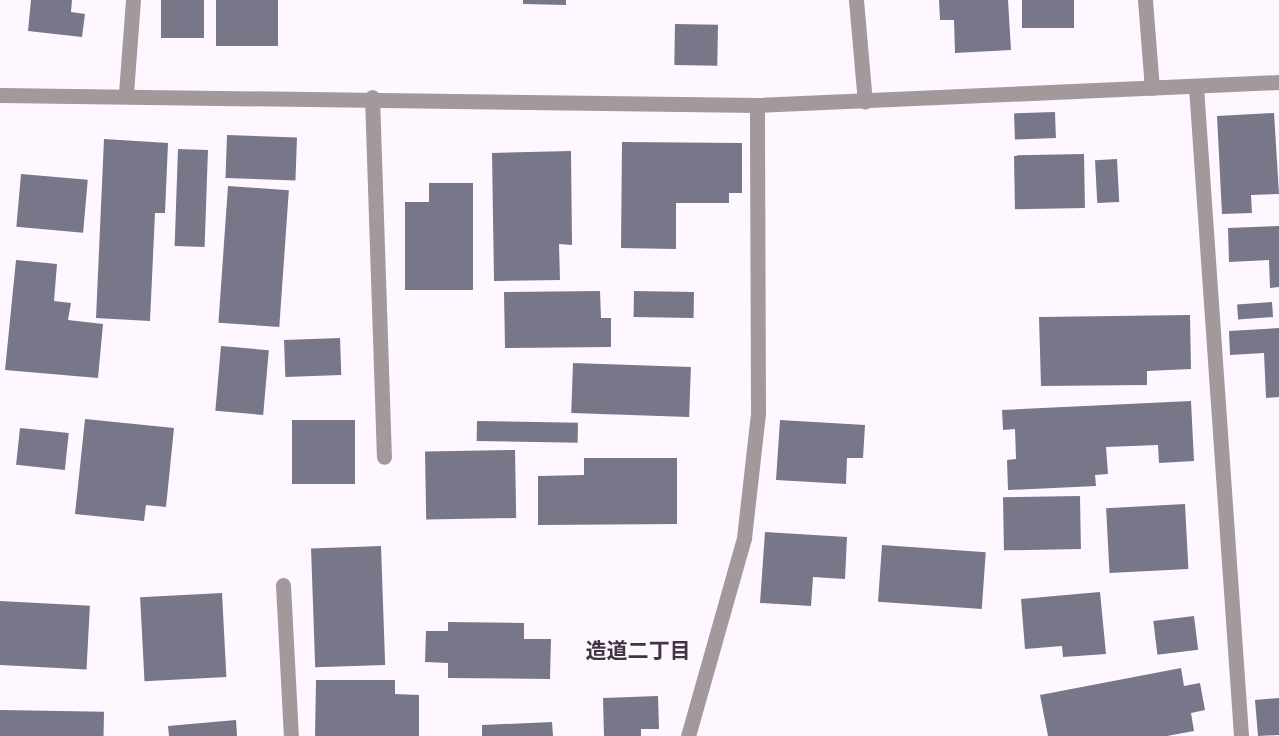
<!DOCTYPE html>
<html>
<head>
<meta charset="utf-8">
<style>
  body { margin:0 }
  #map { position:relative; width:1279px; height:736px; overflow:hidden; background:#fef7ff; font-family:Barlow,"Noto Sans JP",sans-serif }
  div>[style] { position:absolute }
  .building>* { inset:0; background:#787689; transform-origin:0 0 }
  .service>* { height:15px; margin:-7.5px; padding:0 7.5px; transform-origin:7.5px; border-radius:7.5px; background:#a3989c }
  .minor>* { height:15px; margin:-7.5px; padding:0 7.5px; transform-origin:7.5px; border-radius:7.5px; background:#a3989c }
  .tertiary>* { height:15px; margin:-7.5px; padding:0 7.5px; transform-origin:7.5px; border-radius:7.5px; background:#a3989c }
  span { translate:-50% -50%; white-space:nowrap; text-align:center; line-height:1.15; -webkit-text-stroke:6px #fef7ff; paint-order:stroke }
  .neighbourhood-label { font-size:21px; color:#413443; font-weight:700 }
</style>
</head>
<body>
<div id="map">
  <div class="building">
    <i style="clip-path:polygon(31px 0,72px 0,71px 12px,85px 14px,82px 37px,28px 31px)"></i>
    <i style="left:161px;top:0;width:43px;height:38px"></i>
    <i style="left:216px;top:0;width:62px;height:46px"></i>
    <i style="clip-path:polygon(523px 0,566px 0,566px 5px,523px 4px)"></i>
    <i style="clip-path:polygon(939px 0,1008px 0,1011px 50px,955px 53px,954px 20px,940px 20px)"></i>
    <i style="left:1022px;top:0;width:52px;height:28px"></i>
    <i style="left:675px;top:24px;width:43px;height:41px;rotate:1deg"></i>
    <i style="left:1055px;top:112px;width:26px;height:41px;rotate:88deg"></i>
    <i style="clip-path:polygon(1274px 113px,1279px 194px,1251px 195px,1252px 213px,1222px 214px,1217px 116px)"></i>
    <i style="left:227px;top:135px;width:70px;height:43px;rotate:2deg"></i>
    <i style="clip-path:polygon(104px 139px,168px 143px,165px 213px,155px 213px,150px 321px,96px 318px)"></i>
    <i style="clip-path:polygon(622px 142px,742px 143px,742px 193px,729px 193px,729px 203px,676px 203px,676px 249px,621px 248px)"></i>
    <i style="left:178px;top:149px;width:30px;height:97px;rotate:2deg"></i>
    <i style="clip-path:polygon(571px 151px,572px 245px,559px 244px,560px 280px,494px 281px,492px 153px)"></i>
    <i style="left:1084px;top:154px;width:54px;height:70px;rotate:89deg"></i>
    <i style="left:1117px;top:159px;width:43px;height:22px;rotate:87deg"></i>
    <i style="left:21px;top:174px;width:67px;height:53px;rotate:5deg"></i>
    <i style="clip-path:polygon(429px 183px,473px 183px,473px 290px,405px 290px,405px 202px,429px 202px)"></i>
    <i style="left:228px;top:186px;width:61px;height:137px;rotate:4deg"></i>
    <i style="clip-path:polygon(1279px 226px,1279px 287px,1270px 288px,1269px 260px,1229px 262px,1228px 228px)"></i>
    <i style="clip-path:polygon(16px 260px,57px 264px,54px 301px,71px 303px,68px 320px,103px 324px,98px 378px,5px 370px)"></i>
    <i style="clip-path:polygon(600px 291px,601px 318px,611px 318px,611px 347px,505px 348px,504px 292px)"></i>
    <i style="left:634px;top:291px;width:60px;height:26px;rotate:1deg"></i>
    <i style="left:1272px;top:302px;width:15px;height:35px;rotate:86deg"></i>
    <i style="clip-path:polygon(1190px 315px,1191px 369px,1147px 371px,1147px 385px,1041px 386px,1039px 317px)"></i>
    <i style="clip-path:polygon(1279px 328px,1279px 397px,1266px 398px,1264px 353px,1230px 355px,1229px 331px)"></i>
    <i style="left:340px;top:338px;width:37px;height:56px;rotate:88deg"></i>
    <i style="left:221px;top:346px;width:48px;height:65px;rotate:5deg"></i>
    <i style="left:573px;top:363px;width:118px;height:50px;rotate:2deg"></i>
    <i style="clip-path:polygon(1191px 401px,1194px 461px,1159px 463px,1158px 445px,1106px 447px,1108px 474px,1095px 475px,1096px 486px,1008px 490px,1007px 460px,1016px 459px,1015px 429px,1003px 430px,1002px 410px)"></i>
    <i style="clip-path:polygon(85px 419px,174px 428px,166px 507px,146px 505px,144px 521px,75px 514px)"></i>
    <i style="left:292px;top:420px;width:63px;height:64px"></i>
    <i style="clip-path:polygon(780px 420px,865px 425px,863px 458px,847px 458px,846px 484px,776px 480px)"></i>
    <i style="left:477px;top:421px;width:101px;height:20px;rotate:1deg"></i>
    <i style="left:20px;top:428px;width:49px;height:37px;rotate:6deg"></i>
    <i style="left:515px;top:450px;width:68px;height:90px;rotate:89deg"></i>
    <i style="clip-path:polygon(584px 458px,677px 458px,677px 524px,538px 525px,538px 476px,584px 475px)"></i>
    <i style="left:1080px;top:496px;width:53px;height:77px;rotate:89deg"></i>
    <i style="left:1185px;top:504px;width:65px;height:79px;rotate:87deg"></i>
    <i style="clip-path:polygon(765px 532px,847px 537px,845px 579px,813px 577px,811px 606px,760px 603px)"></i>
    <i style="left:882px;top:545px;width:104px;height:57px;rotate:4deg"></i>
    <i style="left:381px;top:546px;width:119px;height:70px;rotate:88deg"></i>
    <i style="clip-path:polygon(1100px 592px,1106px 654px,1063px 657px,1062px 646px,1025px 649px,1021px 599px)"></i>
    <i style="left:222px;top:593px;width:84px;height:82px;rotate:87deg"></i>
    <i style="left:0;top:601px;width:90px;height:64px;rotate:3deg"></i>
    <i style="left:1194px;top:616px;width:34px;height:41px;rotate:83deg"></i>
    <i style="clip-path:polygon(448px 622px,524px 623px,524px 639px,551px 639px,550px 679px,448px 678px,448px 663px,425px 662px,426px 631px,448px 631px)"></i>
    <i style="clip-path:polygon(1181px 668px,1184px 686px,1200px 683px,1205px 710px,1191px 713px,1194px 731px,1167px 736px,1048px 736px,1040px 695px)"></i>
    <i style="clip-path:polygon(316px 680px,395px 680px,395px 694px,419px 695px,419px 736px,315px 736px)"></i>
    <i style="clip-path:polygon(658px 696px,659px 729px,641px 729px,641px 736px,604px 736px,603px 698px)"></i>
    <i style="clip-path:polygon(1279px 698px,1279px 735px,1258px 736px,1255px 700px)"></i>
    <i style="left:0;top:710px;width:104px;height:26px;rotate:1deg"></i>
    <i style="clip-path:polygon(236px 720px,237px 736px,169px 736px,168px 726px)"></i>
    <i style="clip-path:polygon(552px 722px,553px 736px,482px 736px,482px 725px)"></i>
  </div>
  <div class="service">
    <i style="left:1145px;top:0;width:88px;rotate:85.5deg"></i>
    <i style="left:372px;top:97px;width:360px;rotate:88.1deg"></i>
    <i style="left:283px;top:585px;width:151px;rotate:87deg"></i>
  </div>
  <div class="minor">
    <i style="left:1196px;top:87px;width:651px;rotate:86.03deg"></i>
    <i style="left:126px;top:93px;width:93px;rotate:-85.7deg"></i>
    <i style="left:0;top:95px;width:757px;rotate:0.76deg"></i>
    <i style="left:757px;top:105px;width:523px;rotate:-2.52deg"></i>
    <i style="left:688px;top:736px;width:206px;rotate:-74.2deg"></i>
    <i style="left:744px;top:538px;width:126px;rotate:-83.6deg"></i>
    <i style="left:758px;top:413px;width:308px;rotate:-90.2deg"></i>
  </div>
  <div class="tertiary">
    <i style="left:856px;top:0;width:102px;rotate:85deg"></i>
  </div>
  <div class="neighbourhood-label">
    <span style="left:638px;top:650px">造道二丁目</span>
  </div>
</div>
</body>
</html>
